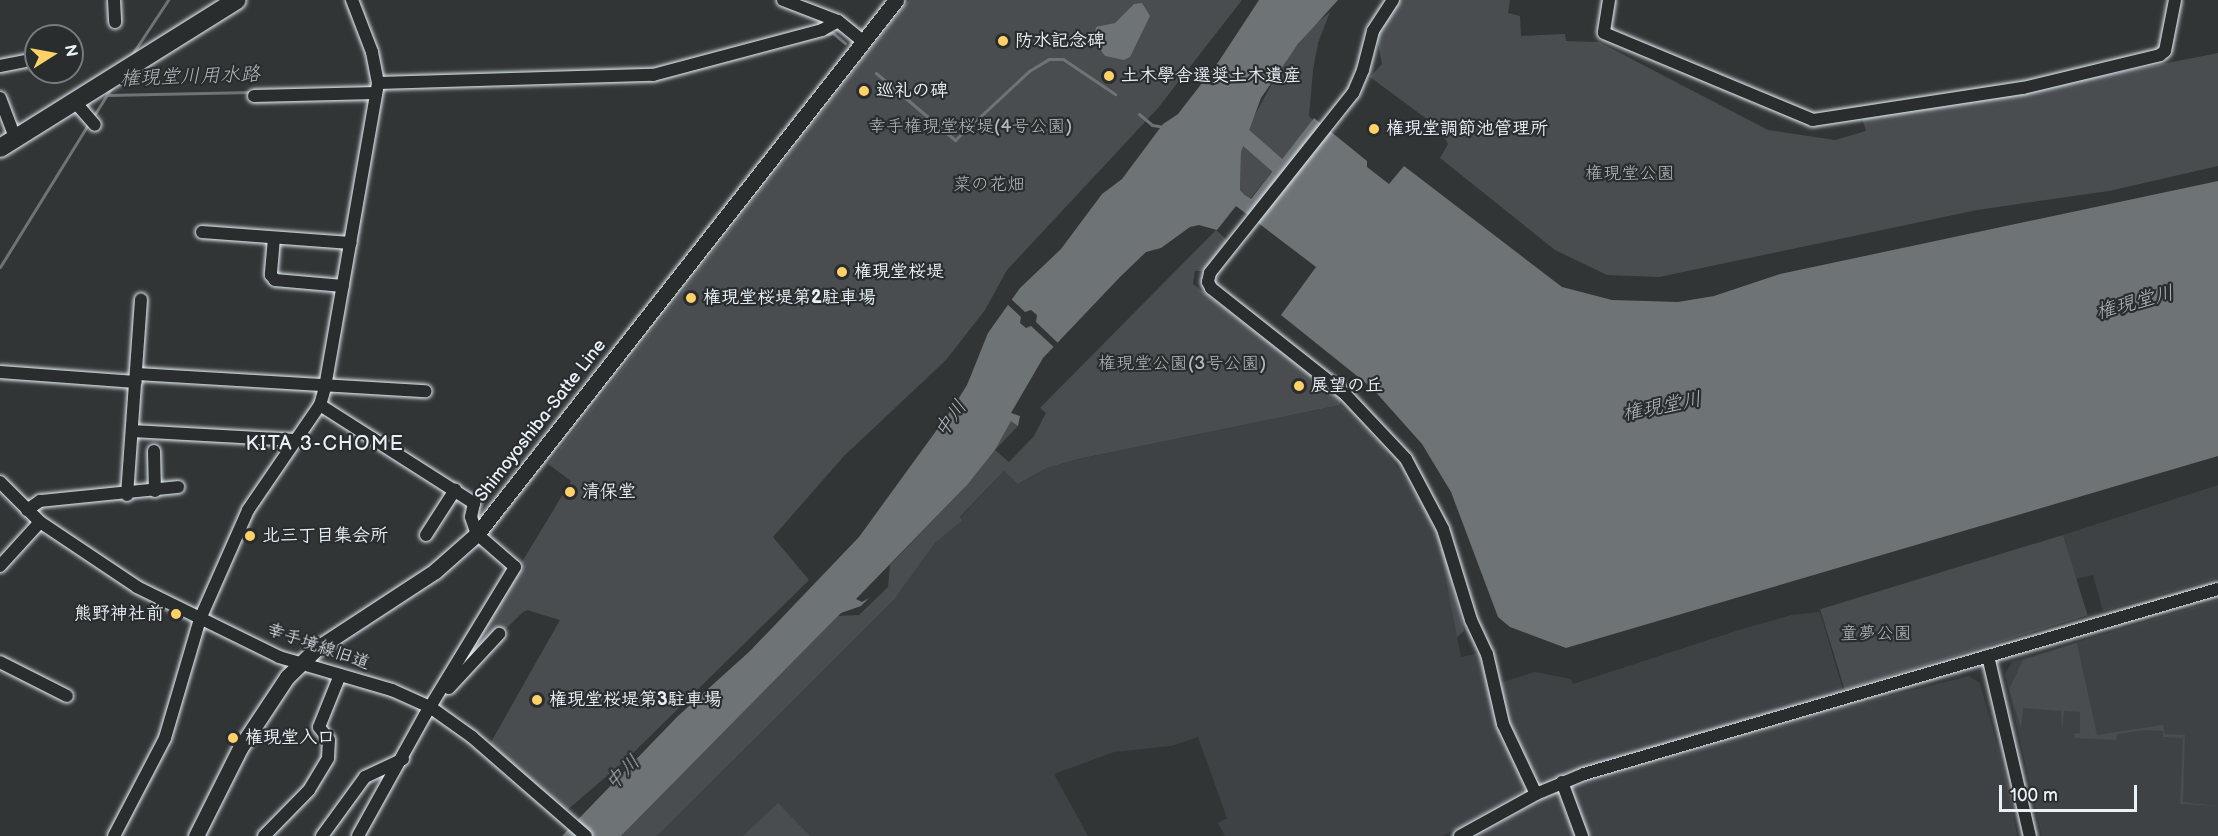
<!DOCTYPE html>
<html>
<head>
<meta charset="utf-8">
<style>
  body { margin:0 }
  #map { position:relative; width:2218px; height:836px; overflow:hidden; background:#323536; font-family:"Balsamiq Sans","Klee One",sans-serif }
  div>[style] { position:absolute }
  .built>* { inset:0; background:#3f4244 }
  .green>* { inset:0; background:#494d4f; transform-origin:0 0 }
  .water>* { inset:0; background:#6e7376 }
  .pier>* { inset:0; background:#323536 }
  .stream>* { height:3px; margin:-1.5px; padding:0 1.5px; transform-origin:1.5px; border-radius:1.5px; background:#6e7376 }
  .river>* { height:16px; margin:-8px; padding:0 8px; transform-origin:8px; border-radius:8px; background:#6e7376 }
  .roads { filter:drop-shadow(0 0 2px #e8f1f8) drop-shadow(0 0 2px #e8f1f8) }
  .minor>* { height:12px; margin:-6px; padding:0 6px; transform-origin:6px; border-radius:6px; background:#2a2d2e }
  .major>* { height:15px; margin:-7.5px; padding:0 7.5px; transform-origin:7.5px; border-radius:7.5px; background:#2a2d2e }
  .highway>* { height:18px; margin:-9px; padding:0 9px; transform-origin:9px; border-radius:9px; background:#2a2d2e }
  .dots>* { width:16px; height:16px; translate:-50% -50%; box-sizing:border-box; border:3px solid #2a2d2e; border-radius:50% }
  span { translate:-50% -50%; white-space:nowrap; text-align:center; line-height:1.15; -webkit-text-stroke:4.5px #2a2d2e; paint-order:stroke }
  .poi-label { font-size:18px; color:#e8f1f8; font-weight:700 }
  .left { translate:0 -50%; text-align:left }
  .right { translate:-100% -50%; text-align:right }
  .park-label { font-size:18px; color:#b0b8bd }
  .street-label { font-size:18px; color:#e8f1f8 }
  .water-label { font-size:20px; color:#b1b8be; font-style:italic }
  .neighbourhood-label { font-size:20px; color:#e8f1f8; letter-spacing:1.5px }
  .north { position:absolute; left:24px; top:24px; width:60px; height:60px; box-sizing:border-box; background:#2a2d2e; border:2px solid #767b7f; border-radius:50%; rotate:79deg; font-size:16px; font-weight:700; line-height:24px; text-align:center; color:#e8f1f8 }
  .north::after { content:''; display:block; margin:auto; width:21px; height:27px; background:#ffd166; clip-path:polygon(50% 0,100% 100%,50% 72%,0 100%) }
  .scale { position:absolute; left:1999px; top:785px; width:138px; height:27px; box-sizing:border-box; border:3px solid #e8f1f8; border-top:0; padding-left:8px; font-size:18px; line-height:21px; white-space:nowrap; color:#e8f1f8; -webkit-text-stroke:4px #2a2d2e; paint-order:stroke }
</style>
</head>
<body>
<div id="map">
  <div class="built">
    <i style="clip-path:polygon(1340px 405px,1380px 443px,1425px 508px,1438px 537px,1461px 657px,1480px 653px,1498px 730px,1525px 786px,1523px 791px,1443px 836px,1225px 836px,1218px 823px,1227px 818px,1198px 737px,1171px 746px,1114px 752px,1054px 774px,1088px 836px,657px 836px,893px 601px,936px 542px,962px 521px,960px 518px,1004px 471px,1019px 484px,1047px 468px,1078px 459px)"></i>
    <i style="clip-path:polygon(2218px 485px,2218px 578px,2103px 611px,2093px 575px,2076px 579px,2063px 535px)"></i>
    <i style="clip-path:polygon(2218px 600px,2218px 836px,2042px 836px,2005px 674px,2012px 662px)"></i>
    <i style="clip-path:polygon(1820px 612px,1843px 690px,1541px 781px,1536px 779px,1510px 725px,1500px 683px,1535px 672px,1571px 679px,1573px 684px,1739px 630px,1791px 615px)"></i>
    <i style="clip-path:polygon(1969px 676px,1980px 683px,2009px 789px,2017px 836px,1588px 836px,1570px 788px,1843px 708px)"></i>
    <i style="clip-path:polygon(1558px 792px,1575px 836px,1478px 836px,1548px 796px)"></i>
  </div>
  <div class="green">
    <i style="clip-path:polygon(909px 0,1242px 0,1158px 108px,1007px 270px,985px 310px,946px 360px,844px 456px,773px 537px,809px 580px,629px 757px,566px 811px,490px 744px,560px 620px,527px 610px,522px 613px,445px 689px,571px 481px,548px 464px)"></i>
    <i style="clip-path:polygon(1398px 0,1510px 0,1508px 13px,1520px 16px,1521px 36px,1565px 34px,1566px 41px,1599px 42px,1768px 130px,1835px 140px,1866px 131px,1862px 118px,2021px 92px,2218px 53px,2218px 166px,2109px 191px,1977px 210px,1659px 277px,1607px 275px,1555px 250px,1440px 158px,1448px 144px,1439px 128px,1370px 77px,1382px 64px,1376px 33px)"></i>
    <i style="clip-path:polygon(1330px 12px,1318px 43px,1313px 70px,1309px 116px,1313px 120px,1250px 199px,1240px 190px,1241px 152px,1247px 129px,1284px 62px,1314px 25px)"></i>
    <i style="clip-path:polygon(1216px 230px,1229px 242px,1206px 271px,1195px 271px,1193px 284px,1341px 398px,1340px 405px,1078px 459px,1047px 468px,1018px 484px,1004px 471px,960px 517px,962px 521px,936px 542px,893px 601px,657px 836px,621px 836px,838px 616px,859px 615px,888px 587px,890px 565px,968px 484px,995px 450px,1011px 420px,1018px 426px,995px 450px,1009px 462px,1034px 436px,1046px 413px,1040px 408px)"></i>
    <i style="left:2063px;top:535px;width:84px;height:254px;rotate:73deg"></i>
    <i style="clip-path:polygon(1443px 548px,1464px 631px,1457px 637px,1440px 549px)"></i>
    <i style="clip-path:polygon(2077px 643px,2097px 735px,2163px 725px,2165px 734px,2185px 735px,2183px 802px,2218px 806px,2180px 804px,2183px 738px,2163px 737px,2163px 731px,2145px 730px,2117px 734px,2116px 740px,2075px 738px,2074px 734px,2080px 733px,2080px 712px,2064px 711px,2062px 731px,2061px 711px,2023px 708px,2021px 728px,2009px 689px,2023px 660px)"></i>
    <i style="clip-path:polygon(778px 803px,810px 836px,743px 836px)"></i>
  </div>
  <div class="water">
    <i style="clip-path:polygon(1259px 0,1338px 0,1298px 44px,1261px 98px,1241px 152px,1240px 190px,1245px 195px,1251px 199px,1314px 118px,1367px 161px,1367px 167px,1389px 184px,1404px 166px,1562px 287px,1612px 300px,1678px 302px,1714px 296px,1780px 274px,2218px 181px,2218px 456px,1566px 648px,1510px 627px,1498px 617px,1451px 492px,1422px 444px,1372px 388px,1281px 315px,1316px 267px,1236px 206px,1217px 230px,1199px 225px,1190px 227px,1161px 248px,1146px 252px,1120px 277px,1043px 358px,1011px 413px,1020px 416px,1018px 426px,1011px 421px,995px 450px,968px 484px,856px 599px,862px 602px,869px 598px,861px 606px,841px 613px,621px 836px,562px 836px,678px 716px,750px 651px,859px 537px,952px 409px,967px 385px,988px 333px,1020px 288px,1061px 249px,1102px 194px,1122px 179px,1163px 124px,1178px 114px,1219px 61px)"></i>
    <i style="clip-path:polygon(1142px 3px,1150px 16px,1130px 57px,1124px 60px,1105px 56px,1094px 41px,1096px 27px,1115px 23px,1134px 4px)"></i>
  </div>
  <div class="pier">
    <i style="clip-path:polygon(1010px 298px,1025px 312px,1031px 310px,1037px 315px,1036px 322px,1060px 345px,1056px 349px,1031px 326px,1026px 328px,1020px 323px,1021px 317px,1006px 303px)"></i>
  </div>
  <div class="stream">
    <i style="left:827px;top:34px;width:6px;rotate:-9deg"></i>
    <i style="left:833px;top:33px;width:16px;rotate:40deg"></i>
    <i style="left:129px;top:59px;width:71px;rotate:-56.5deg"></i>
    <i style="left:876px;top:73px;width:104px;rotate:40.3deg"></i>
    <i style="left:955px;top:140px;width:101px;rotate:-43deg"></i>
    <i style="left:1029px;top:71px;width:23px;rotate:-31deg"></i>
    <i style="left:1049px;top:59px;width:14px"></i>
    <i style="left:1063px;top:59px;width:63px;rotate:33.9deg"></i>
    <i style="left:355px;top:88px;width:14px;rotate:-4deg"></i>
    <i style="left:107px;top:95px;width:145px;rotate:-1.2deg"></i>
    <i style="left:1139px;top:114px;width:17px;rotate:40deg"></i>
    <i style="left:1152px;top:125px;width:12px;rotate:9deg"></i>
    <i style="left:93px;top:117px;width:36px;rotate:-58deg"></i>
    <i style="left:0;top:267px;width:169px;rotate:-58.3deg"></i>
  </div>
  <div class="river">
    <i style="left:1228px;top:122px;width:88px;rotate:41.3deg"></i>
  </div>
  <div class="roads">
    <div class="minor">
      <i style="left:114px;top:0;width:22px;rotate:87deg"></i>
      <i style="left:783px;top:0;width:59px;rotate:20.9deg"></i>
      <i style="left:838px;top:21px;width:33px;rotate:39deg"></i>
      <i style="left:1393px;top:0;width:37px;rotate:123deg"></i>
      <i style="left:1373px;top:31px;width:40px;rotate:104.4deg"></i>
      <i style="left:1363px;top:70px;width:25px;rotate:113deg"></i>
      <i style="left:1353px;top:93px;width:230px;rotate:128.5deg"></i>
      <i style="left:1210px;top:273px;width:9px;rotate:103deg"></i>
      <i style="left:1208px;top:282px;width:7px;rotate:63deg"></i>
      <i style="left:1211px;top:288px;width:171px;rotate:38.3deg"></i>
      <i style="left:1345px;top:394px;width:89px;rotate:46.8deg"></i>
      <i style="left:1406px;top:459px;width:79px;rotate:62.1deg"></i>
      <i style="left:1443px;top:529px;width:95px;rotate:72.9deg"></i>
      <i style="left:1471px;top:620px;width:38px;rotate:65deg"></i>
      <i style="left:1487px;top:654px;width:72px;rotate:77.1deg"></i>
      <i style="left:1503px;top:724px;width:77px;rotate:64.8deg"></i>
      <i style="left:1609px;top:0;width:33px;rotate:99deg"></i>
      <i style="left:1604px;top:33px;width:226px;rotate:22.6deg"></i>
      <i style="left:1813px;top:120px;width:212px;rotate:-8.7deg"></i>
      <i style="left:2023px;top:88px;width:141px;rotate:-13.5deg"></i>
      <i style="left:2160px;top:55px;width:6px;rotate:-39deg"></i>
      <i style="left:2165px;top:51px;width:52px;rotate:-78.9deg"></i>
      <i style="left:0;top:66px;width:37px;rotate:-11deg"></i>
      <i style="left:378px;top:83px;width:275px;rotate:-1.7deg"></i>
      <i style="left:653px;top:75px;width:175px;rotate:-14.9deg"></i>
      <i style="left:822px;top:30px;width:18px;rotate:-29deg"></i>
      <i style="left:254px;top:96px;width:122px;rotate:-1.4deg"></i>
      <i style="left:0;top:98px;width:45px;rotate:69.1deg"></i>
      <i style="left:75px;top:102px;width:30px;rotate:49deg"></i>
      <i style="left:202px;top:232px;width:149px;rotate:4.2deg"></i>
      <i style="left:274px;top:238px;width:37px;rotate:95deg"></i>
      <i style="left:271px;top:275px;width:6px;rotate:51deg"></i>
      <i style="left:275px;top:280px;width:68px;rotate:5deg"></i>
      <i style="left:0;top:372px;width:136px;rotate:4.2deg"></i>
      <i style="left:137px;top:374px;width:289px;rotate:3.4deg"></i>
      <i style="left:320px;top:405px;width:183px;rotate:32.5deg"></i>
      <i style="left:474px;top:503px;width:14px;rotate:102deg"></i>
      <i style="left:471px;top:517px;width:18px;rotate:71deg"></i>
      <i style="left:477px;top:534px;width:50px;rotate:41deg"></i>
      <i style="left:515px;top:567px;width:173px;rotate:121.3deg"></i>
      <i style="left:425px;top:715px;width:138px;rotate:119deg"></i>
      <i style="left:132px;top:431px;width:163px;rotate:3.2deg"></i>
      <i style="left:154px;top:451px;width:40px;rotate:88.6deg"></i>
      <i style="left:0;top:482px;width:57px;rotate:45deg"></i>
      <i style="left:40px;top:522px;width:117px;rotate:33.8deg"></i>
      <i style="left:137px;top:587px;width:158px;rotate:26.2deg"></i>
      <i style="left:279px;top:657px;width:118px;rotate:16.3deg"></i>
      <i style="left:392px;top:690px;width:42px;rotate:24.1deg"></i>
      <i style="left:430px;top:707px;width:52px;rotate:35.5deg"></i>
      <i style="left:472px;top:737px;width:151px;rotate:41deg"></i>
      <i style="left:127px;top:495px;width:196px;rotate:-85.9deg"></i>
      <i style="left:27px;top:510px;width:16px;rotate:-35deg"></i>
      <i style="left:40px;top:501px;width:139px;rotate:-5.8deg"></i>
      <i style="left:426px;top:535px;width:54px;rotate:-57.2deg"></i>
      <i style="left:0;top:566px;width:59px;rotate:-47.7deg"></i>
      <i style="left:1988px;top:656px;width:185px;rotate:76.9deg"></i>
      <i style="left:0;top:662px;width:75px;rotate:26.9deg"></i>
      <i style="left:449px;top:688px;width:74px;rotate:-47.2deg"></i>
      <i style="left:1562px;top:782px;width:58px;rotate:69.7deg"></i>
      <i style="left:114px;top:836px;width:110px;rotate:-62.5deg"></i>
      <i style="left:165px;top:738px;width:124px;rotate:-73.6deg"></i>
      <i style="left:200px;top:619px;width:119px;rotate:-66.2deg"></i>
      <i style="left:248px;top:510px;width:127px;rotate:-55.6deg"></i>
      <i style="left:320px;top:405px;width:19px;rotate:-74deg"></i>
      <i style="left:325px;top:387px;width:309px;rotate:-80.1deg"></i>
      <i style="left:378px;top:83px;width:32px;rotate:-101deg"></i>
      <i style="left:372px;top:52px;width:56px;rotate:-111deg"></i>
      <i style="left:264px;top:836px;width:64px;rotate:-45.6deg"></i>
      <i style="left:309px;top:790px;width:37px;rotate:-59deg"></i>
      <i style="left:328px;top:758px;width:18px;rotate:-87deg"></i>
      <i style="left:329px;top:740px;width:16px;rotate:-128deg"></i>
      <i style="left:319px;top:727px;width:56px;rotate:-68deg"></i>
      <i style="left:322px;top:836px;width:73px;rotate:-53.9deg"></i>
      <i style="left:365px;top:777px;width:42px;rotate:-25.3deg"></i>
      <i style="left:1460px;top:836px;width:87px;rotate:-28.9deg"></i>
      <i style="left:1536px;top:794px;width:52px;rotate:-22.6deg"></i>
      <i style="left:1584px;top:774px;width:660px;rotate:-16.27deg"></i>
    </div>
    <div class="major">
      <i style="left:196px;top:836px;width:98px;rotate:-63.4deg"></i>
      <i style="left:240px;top:748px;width:85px;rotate:-56.5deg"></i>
      <i style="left:287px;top:677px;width:40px;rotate:-44deg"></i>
      <i style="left:316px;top:649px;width:142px;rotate:-33.2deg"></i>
      <i style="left:435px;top:571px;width:56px;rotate:-41.4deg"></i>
      <i style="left:477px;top:534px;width:679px;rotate:-51.88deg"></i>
    </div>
    <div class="highway">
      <i style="left:0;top:148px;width:279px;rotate:-32deg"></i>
    </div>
  </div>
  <div class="dots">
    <i style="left:1003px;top:41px;background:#ffd166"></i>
    <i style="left:1109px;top:76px;background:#ffd166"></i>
    <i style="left:864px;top:91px;background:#ffd166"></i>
    <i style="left:1374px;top:129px;background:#ffd166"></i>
    <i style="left:842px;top:272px;background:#ffd166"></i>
    <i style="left:691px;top:298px;background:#ffd166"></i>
    <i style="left:1299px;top:386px;background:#ffd166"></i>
    <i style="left:570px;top:492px;background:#ffd166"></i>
    <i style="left:250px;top:536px;background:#ffd166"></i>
    <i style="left:176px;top:614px;background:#ffd166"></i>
    <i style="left:537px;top:700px;background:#ffd166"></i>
    <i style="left:233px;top:738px;background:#ffd166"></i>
  </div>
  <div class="poi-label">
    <span class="left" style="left:1015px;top:41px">防水記念碑</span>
    <span class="left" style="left:1121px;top:76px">土木學舎選奨土木遺産</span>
    <span class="left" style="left:876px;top:91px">巡礼の碑</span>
    <span class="left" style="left:1386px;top:129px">権現堂調節池管理所</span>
    <span class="left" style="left:854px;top:272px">権現堂桜堤</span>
    <span class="left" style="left:703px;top:298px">権現堂桜堤第2駐車場</span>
    <span class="left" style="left:1311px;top:386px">展望の丘</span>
    <span class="left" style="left:582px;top:492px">清保堂</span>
    <span class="left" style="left:262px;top:536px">北三丁目集会所</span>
    <span class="right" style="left:164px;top:614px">熊野神社前</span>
    <span class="left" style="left:549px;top:700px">権現堂桜堤第3駐車場</span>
    <span class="left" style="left:245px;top:738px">権現堂入口</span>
  </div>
  <div class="park-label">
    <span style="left:970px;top:127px">幸手権現堂桜堤(4号公園)</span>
    <span style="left:1630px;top:174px">権現堂公園</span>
    <span style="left:989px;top:185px">菜の花畑</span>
    <span style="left:1182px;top:364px">権現堂公園(3号公園)</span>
    <span style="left:1876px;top:634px">童夢公園</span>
  </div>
  <div class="street-label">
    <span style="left:541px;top:421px;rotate:-52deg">Shimoyoshiba-Satte Line</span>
    <span style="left:318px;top:647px;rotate:19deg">幸手境線旧道</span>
  </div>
  <div class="water-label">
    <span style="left:190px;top:77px;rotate:-2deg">権現堂川用水路</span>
    <span style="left:2135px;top:303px;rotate:-15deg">権現堂川</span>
    <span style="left:1662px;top:407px;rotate:-11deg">権現堂川</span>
    <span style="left:951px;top:419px;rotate:-54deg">中川</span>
    <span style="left:623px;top:773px;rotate:-45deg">中川</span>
  </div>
  <div class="neighbourhood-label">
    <span style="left:325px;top:444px">KITA 3-CHOME</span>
  </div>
  <div class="north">N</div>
  <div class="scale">100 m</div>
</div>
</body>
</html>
